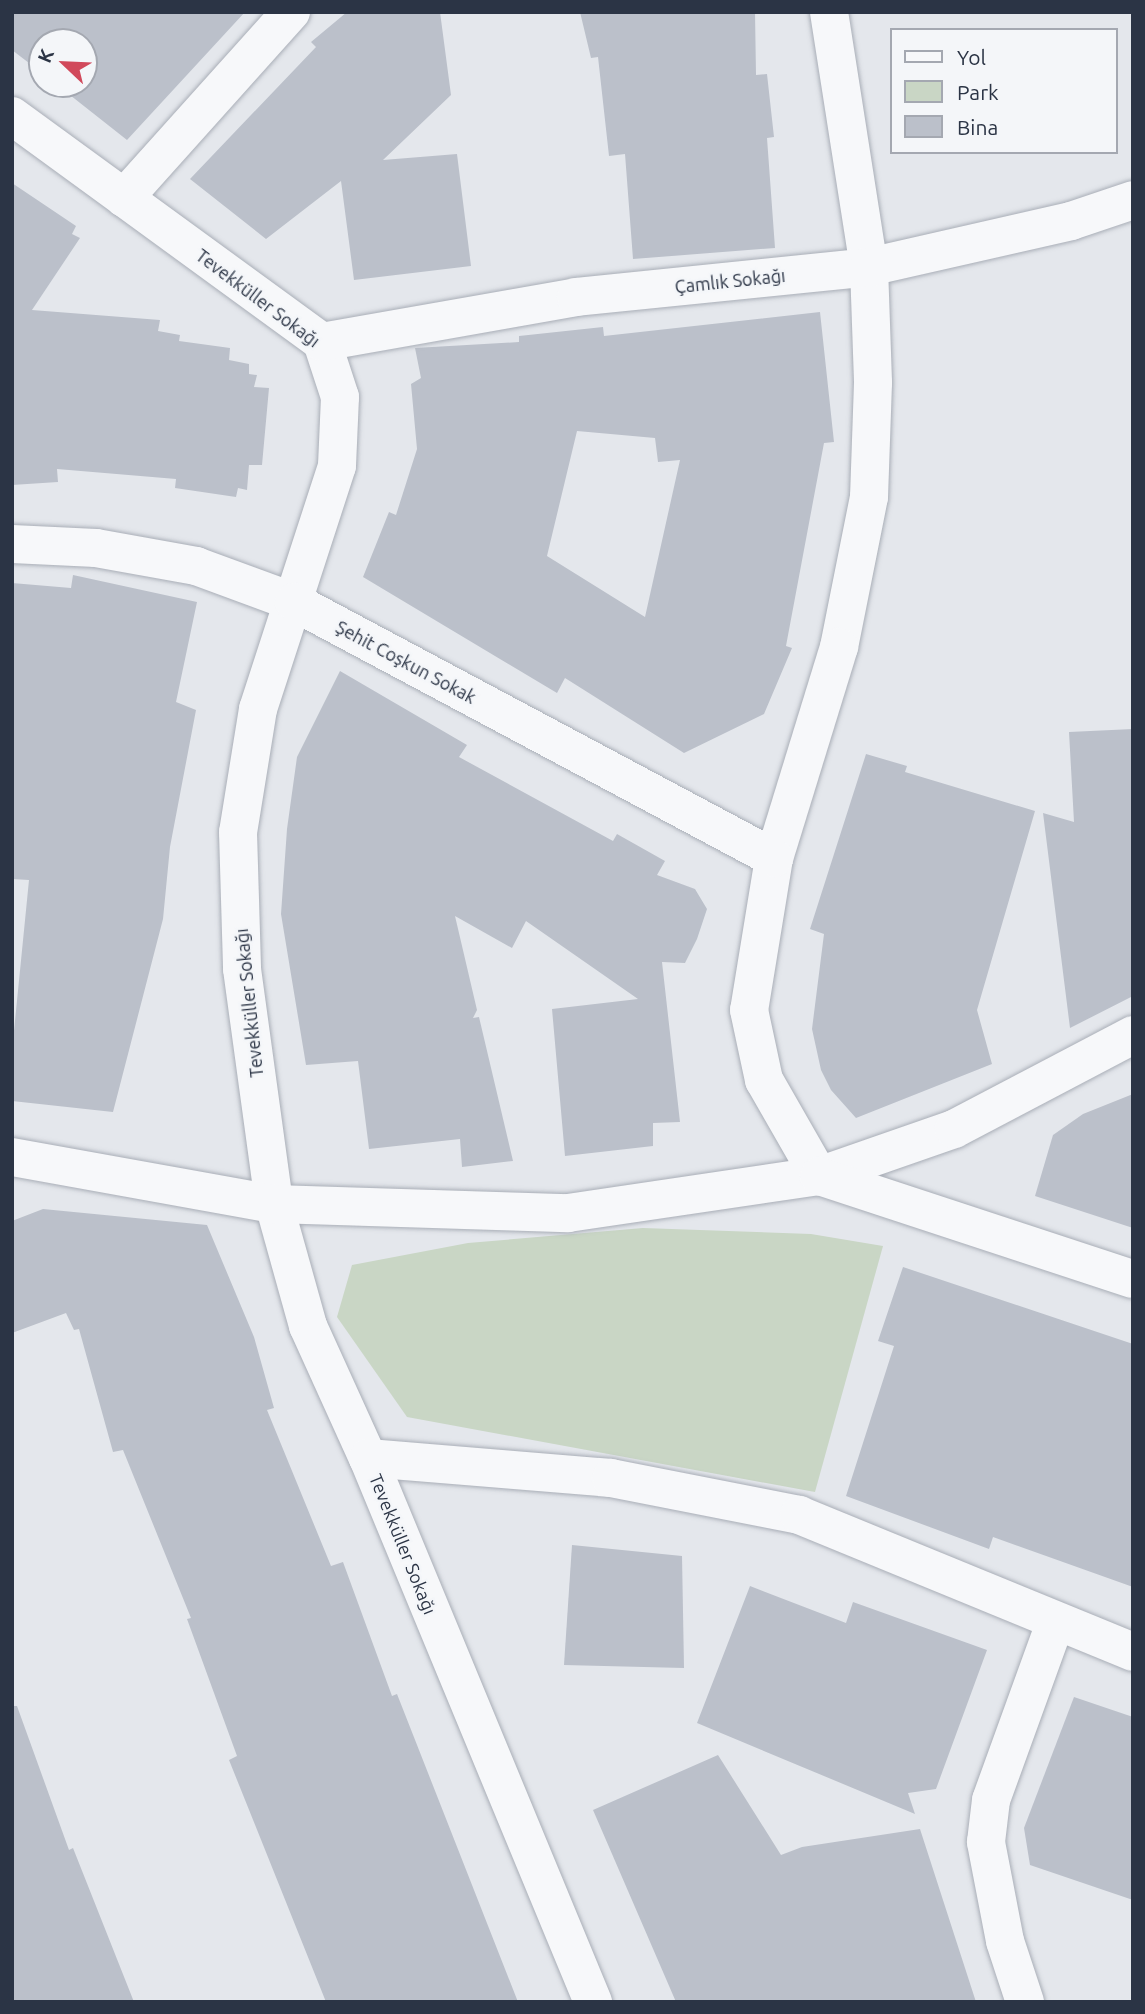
<!DOCTYPE html>
<html>
<head>
<meta charset="utf-8">
<style>
  body { margin:0 }
  #map { position:relative; width:1145px; height:2014px; overflow:hidden; background:#e4e7ec; font-family:Ubuntu,sans-serif }
  div>[style] { position:absolute }
  .green>* { inset:0; background:#c9d6c5 }
  .building>* { inset:0; background:#bbc0ca }
  .roads { filter:drop-shadow(0 0 2px #a9aeb7) drop-shadow(0 0 2px #a9aeb7) }
  .minor>* { height:38px; margin:-19px; padding:0 19px; transform-origin:19px; border-radius:19px; background:#f7f8fa }
  span { translate:-50% -50%; white-space:nowrap; text-align:center; line-height:1.15; -webkit-text-stroke:5px #f4f6f9; paint-order:stroke }
  .street-label { font-size:18px; color:#2b3445 }
  .frame { position:absolute; inset:0; border:14px solid #2b3445; pointer-events:none }
  .legend { position:absolute; left:890px; top:28px; width:228px; height:126px; box-sizing:border-box; background:#f4f6f9; border:2px solid #a4a8b1; margin:0; padding:9px 12px; list-style:none; font-size:21px; color:#2b3445 }
  .legend li { display:flex; align-items:center; gap:14px; height:35px }
  .legend b { width:35px; border:2px solid #a4a8b1 }
  .north { position:absolute; left:28px; top:28px; width:70px; height:70px; box-sizing:border-box; background:#f4f6f9; border:2px solid #a4a8b1; border-radius:50%; rotate:293deg; font-size:19px; font-weight:700; line-height:28px; text-align:center; color:#2b3445 }
  .north::after { content:''; display:block; margin:auto; width:24px; height:32px; background:#d1495b; clip-path:polygon(50% 0,100% 100%,50% 72%,0 100%) }
</style>
</head>
<body>
<div id="map">
  <div class="green">
    <i style="clip-path:polygon(643px 1228px,811px 1234px,883px 1246px,815px 1492px,407px 1417px,337px 1317px,352px 1265px,468px 1243px)"></i>
  </div>
  <div class="building">
    <i style="clip-path:polygon(12px 12px,245px 12px,127px 140px,56px 84px,84px 84px,84px 42px,42px 42px,42px 73px,12px 50px)"></i>
    <i style="clip-path:polygon(347px 12px,440px 12px,451px 95px,383px 160px,457px 154px,471px 266px,354px 280px,341px 181px,266px 239px,190px 179px,316px 47px,311px 42px)"></i>
    <i style="clip-path:polygon(580px 12px,755px 12px,756px 75px,767px 74px,774px 137px,767px 138px,775px 248px,633px 259px,625px 154px,609px 156px,598px 57px,591px 58px)"></i>
    <i style="clip-path:polygon(12px 183px,76px 226px,72px 234px,80px 238px,32px 310px,160px 320px,158px 331px,180px 335px,179px 341px,230px 348px,229px 360px,249px 364px,249px 374px,257px 375px,254px 387px,269px 388px,262px 465px,249px 465px,247px 490px,238px 488px,236px 497px,175px 488px,176px 479px,57px 469px,58px 482px,12px 485px)"></i>
    <i style="clip-path:polygon(evenodd,820px 312px,834px 442px,824px 443px,786px 646px,792px 648px,764px 714px,684px 753px,565px 678px,557px 693px,363px 577px,389px 512px,396px 515px,417px 449px,411px 384px,421px 378px,415px 348px,519px 342px,519px 336px,603px 327px,604px 336px,820px 312px,577px 431px,655px 438px,658px 462px,680px 460px,645px 617px,547px 556px,577px 431px)"></i>
    <i style="clip-path:polygon(73px 575px,197px 602px,176px 702px,196px 710px,170px 847px,163px 919px,113px 1112px,12px 1101px,12px 1051px,29px 880px,12px 879px,12px 583px,71px 588px)"></i>
    <i style="clip-path:polygon(340px 671px,467px 745px,459px 757px,613px 841px,617px 834px,665px 861px,657px 875px,695px 889px,707px 909px,697px 939px,685px 963px,662px 962px,680px 1122px,653px 1123px,653px 1146px,565px 1156px,552px 1009px,638px 999px,526px 921px,512px 948px,455px 916px,477px 1010px,473px 1018px,479px 1017px,513px 1161px,462px 1167px,460px 1139px,369px 1149px,358px 1061px,306px 1065px,281px 914px,287px 829px,297px 757px)"></i>
    <i style="clip-path:polygon(1133px 729px,1133px 996px,1070px 1028px,1043px 813px,1074px 822px,1069px 732px)"></i>
    <i style="clip-path:polygon(866px 754px,907px 766px,905px 772px,1035px 811px,977px 1010px,992px 1064px,856px 1118px,831px 1090px,821px 1070px,812px 1029px,824px 934px,810px 929px)"></i>
    <i style="clip-path:polygon(1133px 1094px,1133px 1228px,1035px 1196px,1053px 1135px,1083px 1114px)"></i>
    <i style="clip-path:polygon(43px 1209px,207px 1225px,254px 1337px,274px 1408px,267px 1410px,331px 1566px,343px 1562px,392px 1696px,397px 1694px,518px 2002px,326px 2002px,229px 1760px,237px 1756px,187px 1619px,191px 1618px,123px 1450px,113px 1452px,79px 1329px,74px 1330px,66px 1313px,12px 1333px,12px 1221px)"></i>
    <i style="clip-path:polygon(903px 1267px,1133px 1344px,1133px 1587px,993px 1537px,989px 1549px,846px 1496px,894px 1346px,878px 1341px)"></i>
    <i style="clip-path:polygon(572px 1545px,682px 1556px,684px 1668px,564px 1665px)"></i>
    <i style="clip-path:polygon(750px 1586px,846px 1623px,853px 1602px,987px 1650px,936px 1789px,908px 1793px,915px 1814px,697px 1723px)"></i>
    <i style="clip-path:polygon(1074px 1697px,1133px 1717px,1133px 1900px,1030px 1865px,1024px 1828px)"></i>
    <i style="clip-path:polygon(12px 1706px,17px 1706px,69px 1850px,73px 1848px,134px 2002px,12px 2002px)"></i>
    <i style="clip-path:polygon(718px 1755px,781px 1855px,802px 1847px,920px 1829px,976px 2002px,676px 2002px,593px 1810px)"></i>
  </div>
  <div class="roads">
    <div class="minor">
      <i style="left:829px;top:12px;width:258px;rotate:81.1deg"></i>
      <i style="left:869px;top:267px;width:116px;rotate:88deg"></i>
      <i style="left:873px;top:383px;width:114px;rotate:92deg"></i>
      <i style="left:869px;top:497px;width:153px;rotate:101.3deg"></i>
      <i style="left:839px;top:647px;width:221px;rotate:107.1deg"></i>
      <i style="left:774px;top:858px;width:154px;rotate:99.3deg"></i>
      <i style="left:749px;top:1010px;width:72px;rotate:77.9deg"></i>
      <i style="left:764px;top:1080px;width:111px;rotate:60.2deg"></i>
      <i style="left:819px;top:1176px;width:143px;rotate:-19.2deg"></i>
      <i style="left:954px;top:1129px;width:202px;rotate:-27.7deg"></i>
      <i style="left:12px;top:116px;width:384px;rotate:36.1deg"></i>
      <i style="left:322px;top:342px;width:58px;rotate:71.9deg"></i>
      <i style="left:340px;top:397px;width:69px;rotate:92.5deg"></i>
      <i style="left:337px;top:466px;width:256px;rotate:108deg"></i>
      <i style="left:258px;top:709px;width:125px;rotate:99.2deg"></i>
      <i style="left:238px;top:832px;width:137px;rotate:88.3deg"></i>
      <i style="left:242px;top:969px;width:237px;rotate:82.2deg"></i>
      <i style="left:274px;top:1204px;width:127px;rotate:74.4deg"></i>
      <i style="left:308px;top:1326px;width:145px;rotate:65.6deg"></i>
      <i style="left:368px;top:1458px;width:589px;rotate:67.53deg"></i>
      <i style="left:124px;top:198px;width:250px;rotate:-48.1deg"></i>
      <i style="left:322px;top:342px;width:258px;rotate:-10deg"></i>
      <i style="left:576px;top:297px;width:295px;rotate:-5.8deg"></i>
      <i style="left:869px;top:267px;width:207px;rotate:-12.8deg"></i>
      <i style="left:1071px;top:221px;width:65px;rotate:-18.7deg"></i>
      <i style="left:12px;top:544px;width:84px;rotate:2.7deg"></i>
      <i style="left:96px;top:548px;width:102px;rotate:10.2deg"></i>
      <i style="left:196px;top:566px;width:104px;rotate:20.2deg"></i>
      <i style="left:294px;top:602px;width:544px;rotate:28.07deg"></i>
      <i style="left:12px;top:1157px;width:266px;rotate:10.2deg"></i>
      <i style="left:274px;top:1204px;width:294px;rotate:1.8deg"></i>
      <i style="left:568px;top:1213px;width:254px;rotate:-8.4deg"></i>
      <i style="left:819px;top:1176px;width:330px;rotate:18.2deg"></i>
      <i style="left:368px;top:1458px;width:244px;rotate:4.7deg"></i>
      <i style="left:611px;top:1478px;width:192px;rotate:11.1deg"></i>
      <i style="left:799px;top:1515px;width:361px;rotate:22.3deg"></i>
      <i style="left:1025px;top:2002px;width:64px;rotate:-108.2deg"></i>
      <i style="left:1005px;top:1941px;width:101px;rotate:-100.9deg"></i>
      <i style="left:986px;top:1842px;width:42px;rotate:-83.2deg"></i>
      <i style="left:991px;top:1800px;width:188px;rotate:-70.1deg"></i>
    </div>
  </div>
  <div class="street-label">
    <span style="left:730px;top:281px;rotate:-6deg">Çamlık Sokağı</span>
    <span style="left:258px;top:298px;rotate:37deg">Tevekküller Sokağı</span>
    <span style="left:406px;top:662px;rotate:28deg">Şehit Coşkun Sokak</span>
    <span style="left:249px;top:1003px;rotate:-96deg">Tevekküller Sokağı</span>
    <span style="left:403px;top:1544px;rotate:68deg">Tevekküller Sokağı</span>
  </div>
  <div class="frame"></div>
  <ul class="legend">
  <li><b style="height:9px;background:#f7f8fa"></b>Yol</li>
  <li><b style="height:19px;background:#c9d6c5"></b>Park</li>
  <li><b style="height:19px;background:#bbc0ca"></b>Bina</li>
  </ul>
  <div class="north">K</div>
</div>
</body>
</html>
